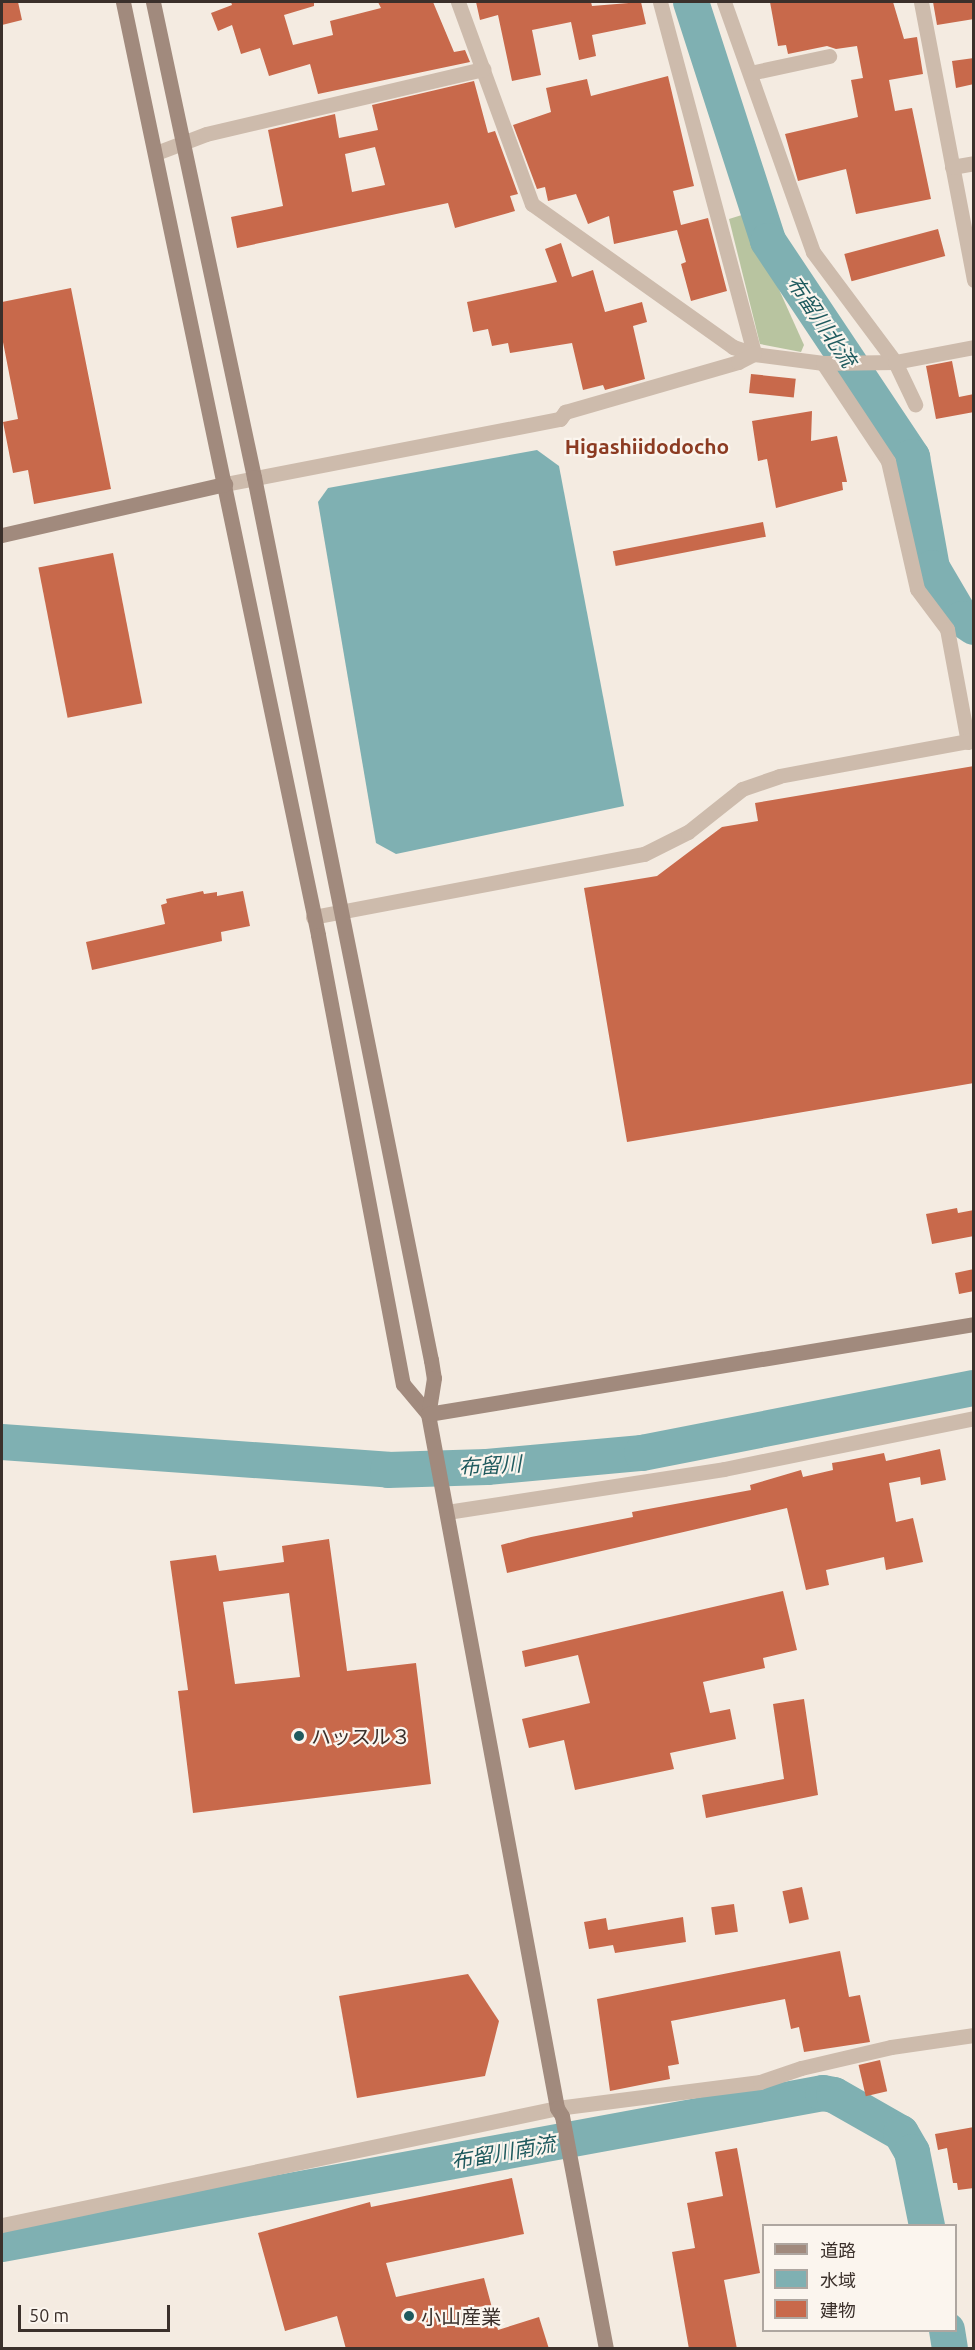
<!DOCTYPE html>
<html>
<head>
<meta charset="utf-8">
<style>
  body { margin:0 }
  #map { position:relative; width:975px; height:2350px; overflow:hidden; background:#f4ebe1; font-family:Ubuntu,"Noto Sans JP",sans-serif }
  div>[style] { position:absolute }
  .green>* { inset:0; background:#b8c4a0 }
  .water>* { inset:0; background:#7fb0b2 }
  .river>* { height:36px; margin:-18px; padding:0 18px; transform-origin:18px; border-radius:18px; background:#7fb0b2 }
  .building>* { inset:0; background:#c8694b; transform-origin:0 0 }
  .street>* { height:15px; margin:-7.5px; padding:0 7.5px; transform-origin:7.5px; border-radius:7.5px; background:#cdbbac }
  .secondary>* { height:15px; margin:-7.5px; padding:0 7.5px; transform-origin:7.5px; border-radius:7.5px; background:#a18a7d }
  .dots>* { width:16px; height:16px; translate:-50% -50%; box-sizing:border-box; border:3px solid #fbf5ee; border-radius:50% }
  span { translate:-50% -50%; white-space:nowrap; text-align:center; line-height:1.15; -webkit-text-stroke:4.5px #fbf5ee; paint-order:stroke }
  .poi-label { font-size:20px; color:#3b302b }
  .left { translate:0 -50%; text-align:left }
  .water-label { font-size:21px; color:#1f5a5e; font-style:italic }
  .neighbourhood-label { font-size:21px; color:#8c3b22; font-weight:700 }
  .frame { position:absolute; inset:0; border:3px solid #3b302b; pointer-events:none }
  .legend { position:absolute; left:762px; top:2224px; width:195px; height:108px; box-sizing:border-box; background:#fbf5ee; border:2px solid #aea6a0; margin:0; padding:8px 10px; list-style:none; font-size:18px; color:#3b302b }
  .legend li { display:flex; align-items:center; gap:12px; height:30px }
  .legend b { width:30px; border:2px solid #aea6a0 }
  .scale { position:absolute; left:18px; top:2305px; width:152px; height:27px; box-sizing:border-box; border:3px solid #3b302b; border-top:0; padding-left:8px; font-size:18px; line-height:21px; white-space:nowrap; color:#3b302b; -webkit-text-stroke:4px #fbf5ee; paint-order:stroke }
</style>
</head>
<body>
<div id="map">
  <div class="green">
    <i style="clip-path:polygon(745px 214px,804px 345px,801px 352px,760px 344px,729px 219px)"></i>
  </div>
  <div class="water">
    <i style="clip-path:polygon(537px 450px,559px 466px,624px 806px,396px 854px,376px 843px,318px 502px,328px 488px)"></i>
  </div>
  <div class="river">
    <i style="left:691px;top:2px;width:251px;rotate:72.1deg"></i>
    <i style="left:768px;top:241px;width:260px;rotate:56.3deg"></i>
    <i style="left:912px;top:457px;width:113px;rotate:79.8deg"></i>
    <i style="left:932px;top:568px;width:59px;rotate:59.5deg"></i>
    <i style="left:962px;top:619px;width:14px;rotate:34deg"></i>
    <i style="left:2px;top:1442px;width:387px;rotate:4.1deg"></i>
    <i style="left:388px;top:1470px;width:99px;rotate:-1.7deg"></i>
    <i style="left:487px;top:1467px;width:156px;rotate:-5.2deg"></i>
    <i style="left:642px;top:1453px;width:338px;rotate:-11.1deg"></i>
    <i style="left:2px;top:2244px;width:835px;rotate:-10.42deg"></i>
    <i style="left:823px;top:2093px;width:11px;rotate:10deg"></i>
    <i style="left:834px;top:2095px;width:77px;rotate:29.6deg"></i>
    <i style="left:901px;top:2133px;width:22px;rotate:60deg"></i>
    <i style="left:912px;top:2152px;width:76px;rotate:78.5deg"></i>
    <i style="left:947px;top:2330px;width:18px;rotate:81deg"></i>
  </div>
  <div class="building">
    <i style="clip-path:polygon(2px 2px,18px 2px,22px 20px,2px 25px)"></i>
    <i style="clip-path:polygon(231px 2px,314px 2px,314px 6px,284px 15px,293px 45px,333px 35px,330px 21px,381px 8px,378px 2px,433px 2px,454px 52px,465px 50px,470px 62px,318px 94px,310px 64px,269px 76px,260px 48px,241px 54px,232px 25px,218px 31px,211px 13px,232px 5px)"></i>
    <i style="clip-path:polygon(476px 2px,591px 2px,592px 6px,641px 2px,646px 24px,592px 35px,596px 56px,579px 60px,571px 22px,532px 30px,541px 75px,512px 81px,498px 15px,480px 20px)"></i>
    <i style="clip-path:polygon(770px 2px,893px 2px,904px 39px,917px 37px,923px 74px,889px 80px,895px 111px,912px 108px,931px 199px,856px 214px,846px 169px,798px 181px,785px 134px,858px 117px,851px 80px,863px 78px,857px 46px,836px 49px,827px 46px,788px 54px,786px 45px,778px 46px)"></i>
    <i style="clip-path:polygon(933px 2px,974px 2px,974px 19px,937px 25px)"></i>
    <i style="clip-path:polygon(974px 58px,974px 84px,956px 88px,952px 61px)"></i>
    <i style="clip-path:polygon(668px 76px,694px 186px,673px 191px,681px 225px,708px 218px,727px 291px,691px 301px,681px 264px,686px 262px,677px 230px,614px 244px,609px 216px,588px 224px,576px 194px,548px 201px,545px 187px,537px 189px,513px 125px,551px 112px,546px 88px,587px 79px,591px 96px)"></i>
    <i style="clip-path:polygon(evenodd,474px 81px,488px 133px,495px 131px,518px 194px,510px 196px,515px 211px,455px 228px,448px 203px,237px 248px,231px 217px,283px 206px,268px 130px,335px 114px,339px 138px,378px 130px,372px 105px,474px 81px,375px 147px,385px 185px,352px 192px,345px 154px,375px 147px)"></i>
    <i style="left:938px;top:229px;width:28px;height:97px;rotate:75deg"></i>
    <i style="clip-path:polygon(561px 243px,572px 277px,593px 270px,605px 312px,642px 302px,647px 322px,633px 326px,645px 379px,605px 390px,603px 385px,583px 390px,572px 343px,510px 353px,508px 343px,492px 346px,488px 329px,473px 332px,467px 302px,557px 282px,545px 249px)"></i>
    <i style="clip-path:polygon(71px 288px,111px 489px,34px 504px,28px 470px,13px 473px,3px 422px,18px 419px,2px 337px,2px 302px)"></i>
    <i style="clip-path:polygon(952px 361px,959px 397px,974px 394px,974px 412px,936px 419px,926px 366px)"></i>
    <i style="left:751px;top:374px;width:45px;height:19px;rotate:6deg"></i>
    <i style="clip-path:polygon(812px 411px,811px 441px,837px 436px,847px 482px,842px 482px,843px 490px,776px 508px,767px 459px,758px 461px,752px 421px)"></i>
    <i style="left:763px;top:522px;width:15px;height:153px;rotate:79deg"></i>
    <i style="left:113px;top:553px;width:153px;height:76px;rotate:79deg"></i>
    <i style="clip-path:polygon(974px 766px,974px 1083px,627px 1142px,584px 888px,657px 876px,722px 827px,758px 821px,755px 803px)"></i>
    <i style="clip-path:polygon(203px 891px,204px 894px,217px 892px,217px 896px,243px 891px,250px 926px,221px 932px,222px 941px,92px 970px,86px 942px,165px 924px,161px 905px,167px 903px,166px 899px)"></i>
    <i style="clip-path:polygon(957px 1208px,958px 1213px,974px 1210px,974px 1236px,932px 1244px,926px 1214px)"></i>
    <i style="clip-path:polygon(974px 1269px,974px 1291px,959px 1294px,955px 1273px)"></i>
    <i style="clip-path:polygon(940px 1449px,946px 1480px,921px 1485px,920px 1477px,889px 1483px,896px 1522px,913px 1518px,923px 1562px,886px 1570px,884px 1557px,826px 1570px,829px 1585px,806px 1590px,787px 1508px,507px 1573px,501px 1545px,531px 1537px,633px 1517px,632px 1512px,751px 1490px,750px 1485px,801px 1470px,803px 1477px,833px 1470px,832px 1463px,844px 1461px,884px 1453px,886px 1461px)"></i>
    <i style="clip-path:polygon(evenodd,329px 1539px,347px 1671px,416px 1663px,431px 1784px,193px 1813px,178px 1691px,188px 1690px,170px 1561px,216px 1555px,219px 1571px,284px 1562px,282px 1546px,329px 1539px,289px 1593px,300px 1677px,235px 1684px,223px 1602px,289px 1593px)"></i>
    <i style="clip-path:polygon(783px 1591px,797px 1650px,763px 1658px,765px 1668px,703px 1682px,710px 1713px,730px 1709px,736px 1739px,670px 1753px,674px 1769px,575px 1790px,564px 1740px,529px 1748px,522px 1719px,590px 1703px,578px 1655px,525px 1667px,522px 1651px)"></i>
    <i style="clip-path:polygon(804px 1699px,818px 1795px,706px 1818px,702px 1795px,784px 1779px,773px 1704px)"></i>
    <i style="left:802px;top:1887px;width:33px;height:20px;rotate:78deg"></i>
    <i style="left:734px;top:1904px;width:28px;height:23px;rotate:82deg"></i>
    <i style="clip-path:polygon(683px 1917px,686px 1942px,615px 1953px,613px 1945px,589px 1949px,584px 1922px,606px 1918px,608px 1930px)"></i>
    <i style="clip-path:polygon(840px 1951px,849px 1997px,860px 1995px,870px 2042px,804px 2052px,799px 2027px,791px 2029px,785px 1999px,671px 2021px,679px 2064px,668px 2066px,670px 2079px,610px 2091px,597px 1999px)"></i>
    <i style="clip-path:polygon(468px 1974px,499px 2021px,485px 2076px,357px 2098px,339px 1996px)"></i>
    <i style="left:880px;top:2060px;width:32px;height:22px;rotate:77deg"></i>
    <i style="clip-path:polygon(974px 2127px,974px 2188px,958px 2190px,957px 2183px,953px 2183px,947px 2148px,938px 2150px,935px 2134px)"></i>
    <i style="clip-path:polygon(737px 2148px,760px 2273px,724px 2280px,737px 2349px,689px 2349px,672px 2252px,695px 2248px,687px 2203px,723px 2196px,715px 2152px)"></i>
    <i style="clip-path:polygon(512px 2178px,524px 2234px,386px 2263px,396px 2297px,484px 2278px,498px 2330px,539px 2317px,549px 2349px,346px 2349px,337px 2316px,285px 2331px,258px 2233px,370px 2202px,371px 2207px)"></i>
  </div>
  <div class="street">
    <i style="left:458px;top:2px;width:215px;rotate:69.9deg"></i>
    <i style="left:532px;top:204px;width:247px;rotate:35.4deg"></i>
    <i style="left:733px;top:347px;width:22px;rotate:18deg"></i>
    <i style="left:754px;top:354px;width:70px;rotate:7.4deg"></i>
    <i style="left:823px;top:363px;width:72px;rotate:-0.8deg"></i>
    <i style="left:895px;top:362px;width:80px;rotate:-10.8deg"></i>
    <i style="left:660px;top:2px;width:364px;rotate:75deg"></i>
    <i style="left:724px;top:2px;width:265px;rotate:70.4deg"></i>
    <i style="left:813px;top:252px;width:137px;rotate:53.3deg"></i>
    <i style="left:895px;top:362px;width:47px;rotate:64.5deg"></i>
    <i style="left:921px;top:2px;width:283px;rotate:79.2deg"></i>
    <i style="left:750px;top:73px;width:81px;rotate:-12.1deg"></i>
    <i style="left:156px;top:153px;width:53px;rotate:-20.8deg"></i>
    <i style="left:206px;top:134px;width:285px;rotate:-13.2deg"></i>
    <i style="left:952px;top:167px;width:22px;rotate:-10deg"></i>
    <i style="left:823px;top:363px;width:118px;rotate:56.4deg"></i>
    <i style="left:888px;top:461px;width:131px;rotate:77.2deg"></i>
    <i style="left:917px;top:589px;width:50px;rotate:53.1deg"></i>
    <i style="left:947px;top:629px;width:115px;rotate:79.5deg"></i>
    <i style="left:225px;top:484px;width:341px;rotate:-11deg"></i>
    <i style="left:560px;top:419px;width:9px;rotate:-54deg"></i>
    <i style="left:565px;top:412px;width:180px;rotate:-16.1deg"></i>
    <i style="left:738px;top:362px;width:18px;rotate:-27deg"></i>
    <i style="left:313px;top:917px;width:337px;rotate:-10.8deg"></i>
    <i style="left:644px;top:854px;width:49px;rotate:-26.6deg"></i>
    <i style="left:688px;top:832px;width:69px;rotate:-38.5deg"></i>
    <i style="left:742px;top:789px;width:39px;rotate:-19deg"></i>
    <i style="left:779px;top:776px;width:198px;rotate:-10.5deg"></i>
    <i style="left:447px;top:1512px;width:280px;rotate:-8.8deg"></i>
    <i style="left:724px;top:1469px;width:255px;rotate:-11.5deg"></i>
    <i style="left:2px;top:2225px;width:567px;rotate:-11.9deg"></i>
    <i style="left:557px;top:2108px;width:205px;rotate:-7.3deg"></i>
    <i style="left:760px;top:2082px;width:43px;rotate:-18.9deg"></i>
    <i style="left:801px;top:2068px;width:92px;rotate:-13.1deg"></i>
    <i style="left:891px;top:2047px;width:84px;rotate:-8.2deg"></i>
  </div>
  <div class="secondary">
    <i style="left:123px;top:2px;width:953px;rotate:78.19deg"></i>
    <i style="left:318px;top:935px;width:457px;rotate:79.3deg"></i>
    <i style="left:403px;top:1384px;width:39px;rotate:50deg"></i>
    <i style="left:153px;top:2px;width:486px;rotate:78deg"></i>
    <i style="left:254px;top:477px;width:901px;rotate:78.67deg"></i>
    <i style="left:431px;top:1360px;width:18px;rotate:81deg"></i>
    <i style="left:434px;top:1378px;width:36px;rotate:99deg"></i>
    <i style="left:428px;top:1414px;width:706px;rotate:79.47deg"></i>
    <i style="left:557px;top:2108px;width:9px;rotate:58deg"></i>
    <i style="left:562px;top:2116px;width:236px;rotate:79.3deg"></i>
    <i style="left:2px;top:535px;width:229px;rotate:-12.9deg"></i>
    <i style="left:428px;top:1414px;width:553px;rotate:-9.36deg"></i>
  </div>
  <div class="dots">
    <i style="left:299px;top:1736px;background:#1f5a5e"></i>
    <i style="left:409px;top:2316px;background:#1f5a5e"></i>
  </div>
  <div class="poi-label">
    <span class="left" style="left:311px;top:1736px">ハッスル３</span>
    <span class="left" style="left:421px;top:2316px">小山産業</span>
  </div>
  <div class="water-label">
    <span style="left:822px;top:321px;rotate:56deg">布留川北流</span>
    <span style="left:490px;top:1465px;rotate:-4deg">布留川</span>
    <span style="left:503px;top:2152px;rotate:-10deg">布留川南流</span>
  </div>
  <div class="neighbourhood-label">
    <span style="left:647px;top:446px">Higashiidodocho</span>
  </div>
  <div class="frame"></div>
  <ul class="legend">
  <li><b style="height:8px;background:#a18a7d"></b>道路</li>
  <li><b style="height:16px;background:#7fb0b2"></b>水域</li>
  <li><b style="height:16px;background:#c8694b"></b>建物</li>
  </ul>
  <div class="scale">50 m</div>
</div>
</body>
</html>
